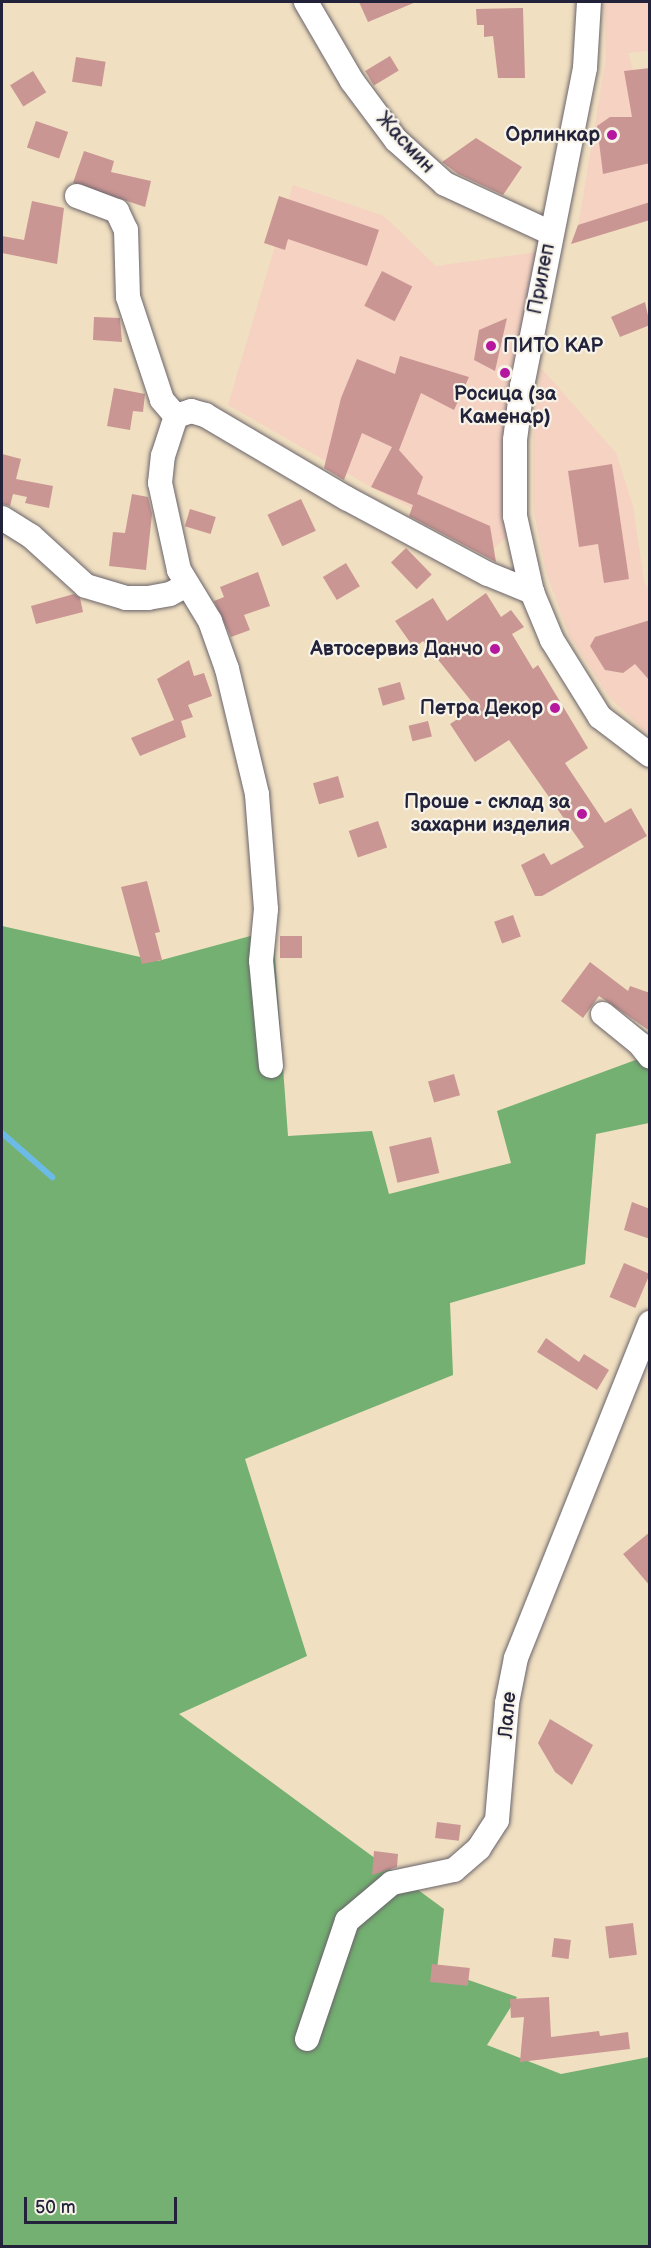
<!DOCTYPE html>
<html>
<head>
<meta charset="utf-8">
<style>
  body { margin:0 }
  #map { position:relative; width:651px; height:2248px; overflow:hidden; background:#f0dfc1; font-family:"Balsamiq Sans",sans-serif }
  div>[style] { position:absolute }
  .built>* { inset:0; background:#f5d2c2 }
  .forest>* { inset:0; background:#73b071 }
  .stream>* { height:6px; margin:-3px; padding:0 3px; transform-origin:3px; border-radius:3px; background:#6cbbe7 }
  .building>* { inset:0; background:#ca9694; transform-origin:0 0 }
  .roads { filter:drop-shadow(0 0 2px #6a646a) drop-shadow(0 0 2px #6a646a) }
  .minor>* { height:24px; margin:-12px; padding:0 12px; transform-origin:12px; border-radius:12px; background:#fff }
  .dots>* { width:16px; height:16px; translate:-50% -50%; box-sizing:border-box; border:3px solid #f7f3e8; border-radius:50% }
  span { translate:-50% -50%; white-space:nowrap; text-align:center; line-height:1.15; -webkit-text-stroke:4.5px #f7f3e8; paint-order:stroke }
  .poi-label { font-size:20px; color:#22223b; font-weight:700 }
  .right { translate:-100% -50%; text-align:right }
  .left { translate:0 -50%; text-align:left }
  .street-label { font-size:20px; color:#22223b }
  .frame { position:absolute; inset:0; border:3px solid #22223b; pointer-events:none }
  .scale { position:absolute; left:24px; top:2197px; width:153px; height:27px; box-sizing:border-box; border:3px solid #22223b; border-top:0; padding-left:8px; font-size:18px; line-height:21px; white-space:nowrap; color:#22223b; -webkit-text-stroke:4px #f7f3e8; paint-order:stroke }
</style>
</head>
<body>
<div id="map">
  <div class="built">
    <i style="clip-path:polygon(604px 2px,649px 2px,649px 51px,628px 53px,649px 121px,649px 218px,576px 239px,606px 58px)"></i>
    <i style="clip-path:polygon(293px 185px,384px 216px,436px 266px,537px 252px,509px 535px,492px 550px,371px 487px,228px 405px)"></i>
    <i style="clip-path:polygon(541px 368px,616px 453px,633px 506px,644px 581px,649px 589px,649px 735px,610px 698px,569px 635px,546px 572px,533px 507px,533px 436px)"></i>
  </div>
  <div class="forest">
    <i style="clip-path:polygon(2px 926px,158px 961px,273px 930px,288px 1136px,372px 1131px,389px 1194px,511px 1163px,497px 1111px,649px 1055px,649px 1123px,596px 1134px,585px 1264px,450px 1303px,453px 1375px,245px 1459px,307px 1656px,179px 1714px,444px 1909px,437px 1969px,517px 1997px,487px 2045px,561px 2074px,649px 2057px,649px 2246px,2px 2246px)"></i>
  </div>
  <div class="stream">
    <i style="left:2px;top:1133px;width:67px;rotate:41.3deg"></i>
  </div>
  <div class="building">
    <i style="clip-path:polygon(359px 2px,416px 2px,368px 22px)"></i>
    <i style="clip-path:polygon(523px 8px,525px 78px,498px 78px,493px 36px,484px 37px,484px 25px,477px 25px,476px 9px)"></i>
    <i style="left:390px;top:56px;width:17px;height:29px;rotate:59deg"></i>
    <i style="left:76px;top:57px;width:30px;height:25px;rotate:9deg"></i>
    <i style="clip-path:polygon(650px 68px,650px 163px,603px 174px,597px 126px,610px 117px,632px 117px,624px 71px)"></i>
    <i style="left:33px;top:71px;width:25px;height:27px;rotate:58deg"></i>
    <i style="left:36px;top:121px;width:34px;height:28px;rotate:19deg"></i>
    <i style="clip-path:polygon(476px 138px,522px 167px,503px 195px,458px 174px,442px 162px)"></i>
    <i style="clip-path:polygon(84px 151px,114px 161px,111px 172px,151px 181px,145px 207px,73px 183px)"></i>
    <i style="clip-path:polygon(279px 196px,379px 230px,367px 266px,288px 239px,285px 250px,264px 243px)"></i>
    <i style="clip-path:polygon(32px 201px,64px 208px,57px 264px,2px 253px,2px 236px,24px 240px)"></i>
    <i style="clip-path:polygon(650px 202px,650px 220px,571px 244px,578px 225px)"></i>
    <i style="left:382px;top:271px;width:34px;height:39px;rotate:27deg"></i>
    <i style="clip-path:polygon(645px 302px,650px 325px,620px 337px,611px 317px)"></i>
    <i style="clip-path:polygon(94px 317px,120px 318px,122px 342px,93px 340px)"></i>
    <i style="clip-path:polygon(507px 318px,495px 371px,474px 360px,479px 330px)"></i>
    <i style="clip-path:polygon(400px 356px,469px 377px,454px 410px,421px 393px,399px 450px,423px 477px,417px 494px,490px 526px,496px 562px,409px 516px,413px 505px,371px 487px,392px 447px,362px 433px,344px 480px,324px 468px,341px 398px,357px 359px,395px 374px)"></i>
    <i style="clip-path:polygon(114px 388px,145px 394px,143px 412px,133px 411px,130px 430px,107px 426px)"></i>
    <i style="clip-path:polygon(2px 454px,21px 459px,16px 479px,53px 486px,49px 508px,25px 503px,27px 497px,13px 494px,10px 506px,2px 504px)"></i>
    <i style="clip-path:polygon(612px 464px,629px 579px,604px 583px,598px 544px,579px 547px,568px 471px)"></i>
    <i style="clip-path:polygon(132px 494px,148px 497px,152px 514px,146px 570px,109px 566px,113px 532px,125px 533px)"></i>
    <i style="left:301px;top:499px;width:35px;height:37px;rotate:65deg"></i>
    <i style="left:190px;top:509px;width:27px;height:18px;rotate:17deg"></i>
    <i style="left:406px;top:548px;width:37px;height:21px;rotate:46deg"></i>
    <i style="left:346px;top:563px;width:27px;height:27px;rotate:59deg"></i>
    <i style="clip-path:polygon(258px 572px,270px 606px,244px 615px,250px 630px,231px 637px,214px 601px,224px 597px,220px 587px)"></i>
    <i style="clip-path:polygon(486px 593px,501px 617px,511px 610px,524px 627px,512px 634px,533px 669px,538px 665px,588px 748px,565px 763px,605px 823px,631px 808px,647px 836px,542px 896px,535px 896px,521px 865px,544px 853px,551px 865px,584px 847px,509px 740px,475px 762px,450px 724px,476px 707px,423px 641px,414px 648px,395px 621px,433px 598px,447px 621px)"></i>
    <i style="clip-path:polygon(74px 594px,80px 598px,83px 612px,36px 624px,31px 606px)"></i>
    <i style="clip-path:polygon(650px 620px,650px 681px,635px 664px,623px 673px,605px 670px,590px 646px,595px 637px)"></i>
    <i style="clip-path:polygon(189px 660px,194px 676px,204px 673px,212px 696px,188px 705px,193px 717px,181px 721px,186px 737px,140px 756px,131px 738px,174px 720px,157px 679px)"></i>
    <i style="left:400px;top:682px;width:18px;height:23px;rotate:74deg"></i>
    <i style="left:428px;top:721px;width:16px;height:20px;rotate:76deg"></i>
    <i style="left:338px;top:776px;width:22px;height:26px;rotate:74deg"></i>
    <i style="left:378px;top:821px;width:28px;height:31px;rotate:71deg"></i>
    <i style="clip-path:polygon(147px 881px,160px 932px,155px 933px,162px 960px,142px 964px,121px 887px)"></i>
    <i style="left:513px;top:915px;width:23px;height:20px;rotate:70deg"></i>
    <i style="left:280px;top:936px;width:22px;height:22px"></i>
    <i style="clip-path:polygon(590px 962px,628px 991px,630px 986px,650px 993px,650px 1031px,599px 996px,583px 1018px,561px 1001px)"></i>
    <i style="left:454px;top:1074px;width:22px;height:27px;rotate:74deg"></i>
    <i style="left:431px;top:1137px;width:37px;height:43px;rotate:77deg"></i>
    <i style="clip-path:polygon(632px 1202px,650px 1209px,650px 1239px,624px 1230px)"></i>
    <i style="left:624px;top:1263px;width:28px;height:37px;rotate:23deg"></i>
    <i style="clip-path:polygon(546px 1338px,579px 1362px,584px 1354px,609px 1370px,597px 1390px,537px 1352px)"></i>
    <i style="clip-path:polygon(650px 1532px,650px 1586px,623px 1554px)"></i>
    <i style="clip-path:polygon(550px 1719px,593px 1745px,572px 1785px,555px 1772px,538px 1743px)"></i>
    <i style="left:437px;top:1822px;width:24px;height:16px;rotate:7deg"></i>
    <i style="clip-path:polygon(374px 1851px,398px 1854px,397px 1867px,372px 1875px)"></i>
    <i style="left:633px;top:1923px;width:32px;height:28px;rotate:83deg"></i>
    <i style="left:554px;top:1938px;width:17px;height:19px;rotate:7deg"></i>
    <i style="left:432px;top:1964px;width:38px;height:18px;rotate:6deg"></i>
    <i style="clip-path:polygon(549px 1997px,551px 2037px,599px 2031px,600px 2036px,628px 2032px,630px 2049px,520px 2062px,524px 2017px,511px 2018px,510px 1999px)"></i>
  </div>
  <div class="roads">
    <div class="minor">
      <i style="left:306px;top:2px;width:91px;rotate:59.8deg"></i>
      <i style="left:352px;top:81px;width:74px;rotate:53.3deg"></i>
      <i style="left:396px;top:140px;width:66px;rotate:41.9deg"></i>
      <i style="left:445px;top:184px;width:117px;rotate:24.8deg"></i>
      <i style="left:589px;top:2px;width:66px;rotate:93.5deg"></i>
      <i style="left:585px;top:68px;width:324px;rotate:101.2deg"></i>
      <i style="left:522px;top:386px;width:54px;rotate:97.4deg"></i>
      <i style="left:515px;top:440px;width:76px;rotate:90deg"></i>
      <i style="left:515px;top:516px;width:78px;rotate:77.4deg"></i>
      <i style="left:532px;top:592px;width:52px;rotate:67.4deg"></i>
      <i style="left:552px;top:640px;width:91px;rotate:58.1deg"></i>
      <i style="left:600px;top:717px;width:63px;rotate:37.2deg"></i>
      <i style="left:77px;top:196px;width:43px;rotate:20.6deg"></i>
      <i style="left:117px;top:211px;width:21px;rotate:65deg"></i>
      <i style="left:126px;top:230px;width:67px;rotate:88.3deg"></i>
      <i style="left:128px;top:297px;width:108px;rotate:71.7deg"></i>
      <i style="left:162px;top:400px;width:21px;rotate:49deg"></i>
      <i style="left:2px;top:518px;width:34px;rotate:32deg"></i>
      <i style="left:31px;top:536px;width:74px;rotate:42.3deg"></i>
      <i style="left:86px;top:586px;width:42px;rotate:16.7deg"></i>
      <i style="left:126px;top:598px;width:22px"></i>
      <i style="left:148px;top:598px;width:22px;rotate:-10deg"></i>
      <i style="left:170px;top:594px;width:19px;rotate:-28deg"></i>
      <i style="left:603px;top:1014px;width:48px;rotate:39deg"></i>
      <i style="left:640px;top:1044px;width:16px;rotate:52deg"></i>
      <i style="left:271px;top:1066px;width:105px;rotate:-95.4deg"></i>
      <i style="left:261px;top:961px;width:52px;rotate:-84.5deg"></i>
      <i style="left:266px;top:909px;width:115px;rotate:-94.5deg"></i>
      <i style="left:257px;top:794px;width:129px;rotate:-103.5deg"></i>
      <i style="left:227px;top:669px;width:51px;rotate:-109.5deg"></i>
      <i style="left:210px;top:621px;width:60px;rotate:-121.3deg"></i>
      <i style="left:179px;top:570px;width:89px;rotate:-102.3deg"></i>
      <i style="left:160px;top:483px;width:27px;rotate:-84deg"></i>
      <i style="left:163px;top:456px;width:42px;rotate:-72deg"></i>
      <i style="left:176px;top:416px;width:16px;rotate:-18deg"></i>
      <i style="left:191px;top:411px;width:15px;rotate:16deg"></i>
      <i style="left:205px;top:415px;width:164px;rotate:30.5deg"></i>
      <i style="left:346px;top:498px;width:161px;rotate:28.2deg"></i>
      <i style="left:488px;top:574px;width:48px;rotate:22.2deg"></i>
      <i style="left:307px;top:2039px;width:125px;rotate:-71.3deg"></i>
      <i style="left:347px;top:1921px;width:59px;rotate:-40.2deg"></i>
      <i style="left:392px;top:1883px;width:63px;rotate:-11.8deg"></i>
      <i style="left:454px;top:1870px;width:33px;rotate:-41deg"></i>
      <i style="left:479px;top:1848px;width:33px;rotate:-57deg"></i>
      <i style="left:497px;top:1820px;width:117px;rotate:-85.1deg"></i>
      <i style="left:507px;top:1703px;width:46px;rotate:-78.7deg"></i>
      <i style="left:516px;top:1658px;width:361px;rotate:-68.2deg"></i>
    </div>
  </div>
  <div class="dots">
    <i style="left:612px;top:135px;background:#b5179e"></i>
    <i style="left:491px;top:346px;background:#b5179e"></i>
    <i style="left:505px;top:373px;background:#b5179e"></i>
    <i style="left:495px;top:649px;background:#b5179e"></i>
    <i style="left:555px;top:708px;background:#b5179e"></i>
    <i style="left:582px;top:814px;background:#b5179e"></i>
  </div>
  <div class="poi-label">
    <span class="right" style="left:600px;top:135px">Орлинкар</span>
    <span class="left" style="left:503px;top:346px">ПИТО КАР</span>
    <span style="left:505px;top:406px">Росица (за<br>Каменар)</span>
    <span class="right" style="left:483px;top:649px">Автосервиз Данчо</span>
    <span class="right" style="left:543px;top:708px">Петра Декор</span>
    <span class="right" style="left:570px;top:814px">Проше - склад за<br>захарни изделия</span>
  </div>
  <div class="street-label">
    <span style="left:405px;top:143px;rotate:47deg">Жасмин</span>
    <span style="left:542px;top:279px;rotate:-79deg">Прилеп</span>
    <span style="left:508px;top:1715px;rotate:-85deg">Лале</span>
  </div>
  <div class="frame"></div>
  <div class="scale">50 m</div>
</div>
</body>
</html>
